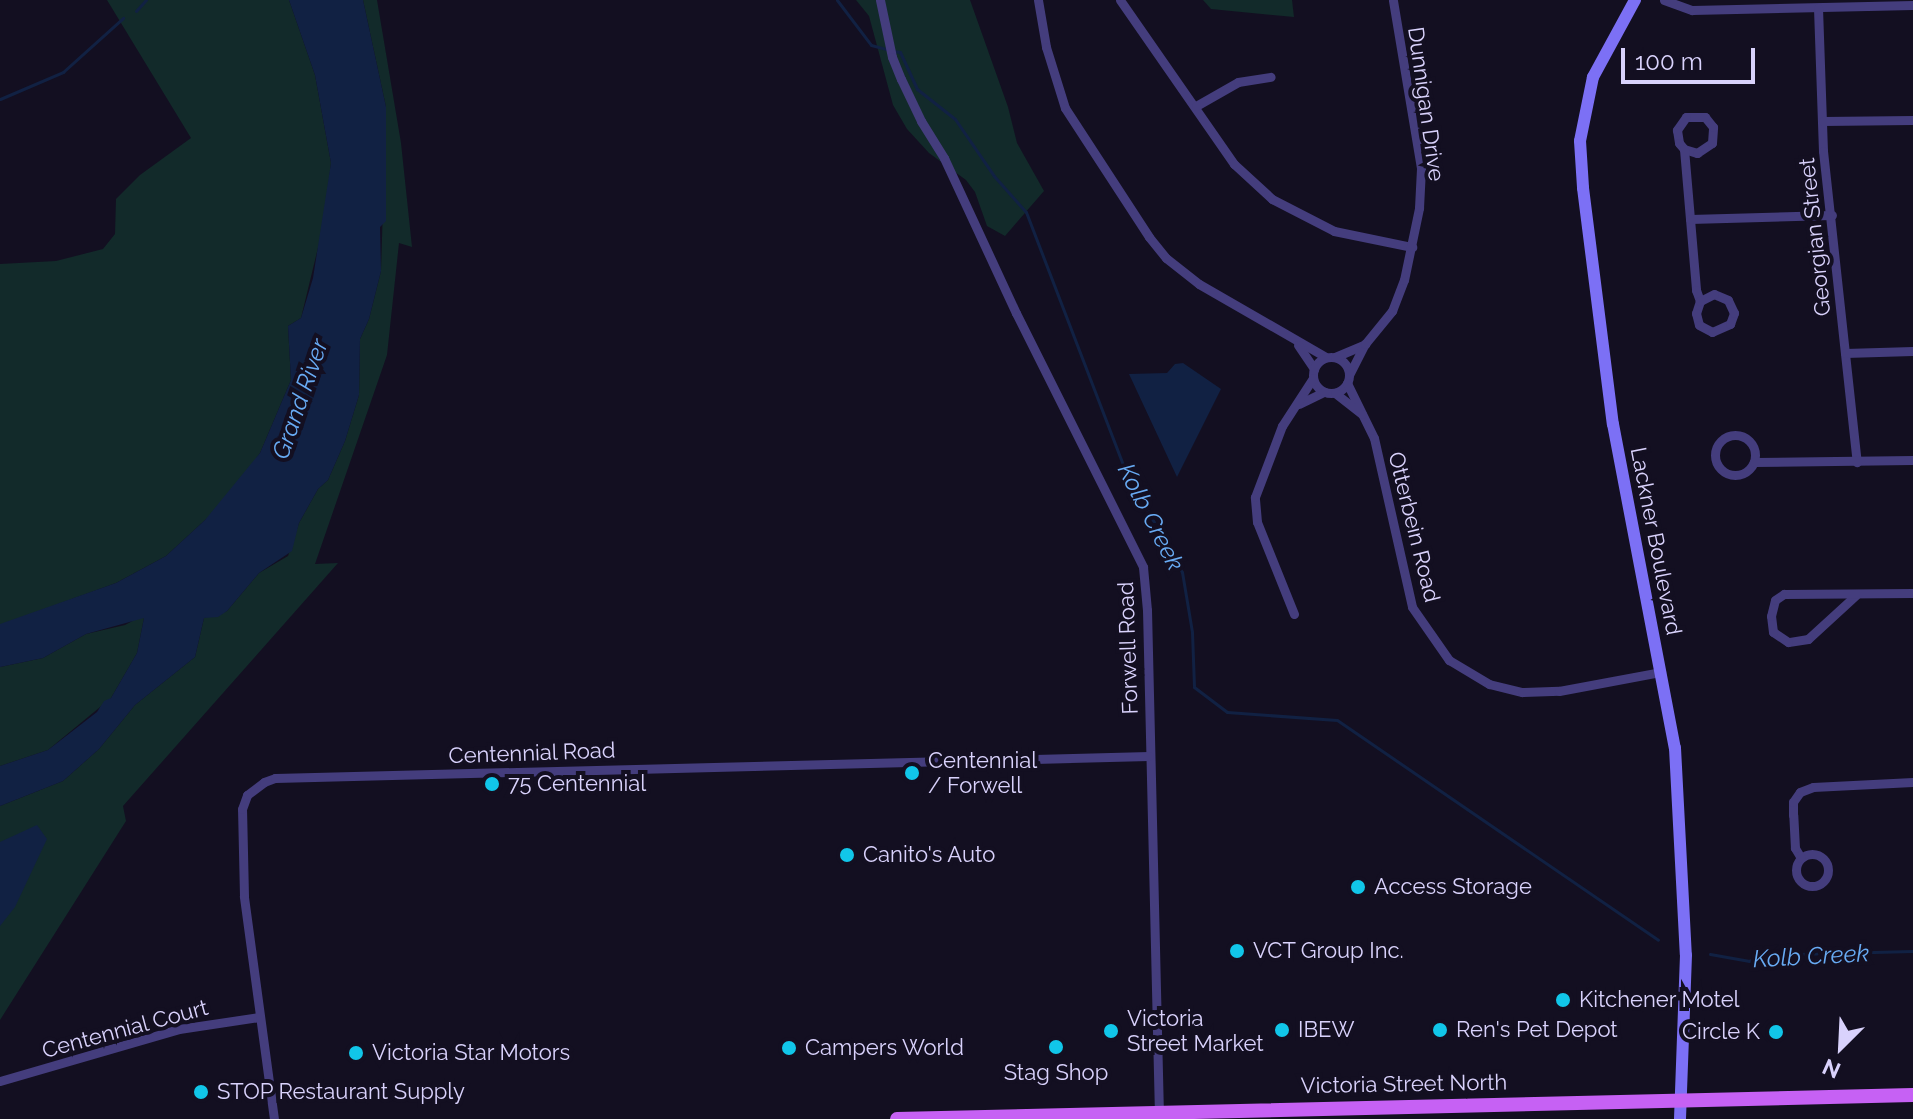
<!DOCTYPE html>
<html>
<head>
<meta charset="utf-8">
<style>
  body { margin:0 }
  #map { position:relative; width:1913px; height:1119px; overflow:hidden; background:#130f21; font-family:Raleway,sans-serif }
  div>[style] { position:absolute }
  .green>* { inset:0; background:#122a2a }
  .water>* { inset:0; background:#112143 }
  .stream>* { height:3px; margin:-1.5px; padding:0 1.5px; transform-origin:1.5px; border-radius:1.5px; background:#112143 }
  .street>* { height:9px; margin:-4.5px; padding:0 4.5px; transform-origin:4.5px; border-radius:4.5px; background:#443d7d }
  .street>.ring { margin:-4.5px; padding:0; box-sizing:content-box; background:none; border:9px solid #443d7d; border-radius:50% }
  .secondary>* { height:12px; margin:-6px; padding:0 6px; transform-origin:6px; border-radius:6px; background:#7c70f5 }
  .primary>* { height:14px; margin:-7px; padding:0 7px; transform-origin:7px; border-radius:7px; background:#c661f4 }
  .dots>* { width:22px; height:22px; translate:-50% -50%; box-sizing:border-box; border:4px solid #130f21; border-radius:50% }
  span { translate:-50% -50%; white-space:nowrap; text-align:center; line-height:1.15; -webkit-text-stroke:8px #130f21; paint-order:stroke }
  .street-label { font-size:22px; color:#d9d2fc }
  .poi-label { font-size:22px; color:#d9d2fc }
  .left { translate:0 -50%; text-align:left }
  .right { translate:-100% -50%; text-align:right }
  .water-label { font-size:24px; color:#68abf4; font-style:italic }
  .north { position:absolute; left:1801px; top:1007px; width:80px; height:80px; -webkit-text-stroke:6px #130f21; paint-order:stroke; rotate:204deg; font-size:22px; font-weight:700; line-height:32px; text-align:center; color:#d9d2fc }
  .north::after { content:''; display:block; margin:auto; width:28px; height:36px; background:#d9d2fc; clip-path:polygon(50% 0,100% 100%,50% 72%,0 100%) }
  .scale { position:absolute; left:1621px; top:48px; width:134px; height:36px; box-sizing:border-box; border:4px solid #d9d2fc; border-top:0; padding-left:10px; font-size:24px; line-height:28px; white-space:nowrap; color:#d9d2fc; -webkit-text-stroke:6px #130f21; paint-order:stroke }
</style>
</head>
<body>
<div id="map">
  <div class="green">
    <i style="clip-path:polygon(107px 0,289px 0,315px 75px,331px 163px,324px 223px,301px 318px,288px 326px,291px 380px,260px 453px,230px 497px,166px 556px,116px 583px,0 625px,0 264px,56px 261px,103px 249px,115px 234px,116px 199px,140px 175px,191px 138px)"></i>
    <i style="clip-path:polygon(363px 0,377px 0,401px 143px,412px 247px,399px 243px,387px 355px,315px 564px,338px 563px,123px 806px,126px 821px,0 1020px,0 806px,63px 781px,99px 749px,135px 705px,195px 657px,204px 618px,227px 611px,259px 573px,288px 556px,299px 523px,318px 489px,328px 480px,345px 441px,359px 395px,360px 339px,369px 319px,381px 271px,386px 107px)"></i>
    <i style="clip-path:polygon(856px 0,970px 0,1008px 107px,1017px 143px,1044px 191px,1005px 236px,987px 226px,975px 192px,966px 180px,929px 153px,907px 129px,893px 105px,869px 16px)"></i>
    <i style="clip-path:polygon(1203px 0,1292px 0,1294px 17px,1211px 9px)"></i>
    <i style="clip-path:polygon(138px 618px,144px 618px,137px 653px,111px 698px,48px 750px,0 766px,0 667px,43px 658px,86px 634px,125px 625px)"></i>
  </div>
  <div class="water">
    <i style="clip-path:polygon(289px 0,363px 0,386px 107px,386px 221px,380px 227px,381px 271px,369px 319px,360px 339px,359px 395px,345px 441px,328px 480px,318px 489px,299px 523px,292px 551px,259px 573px,227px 611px,218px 617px,204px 618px,195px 657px,135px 705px,99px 749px,63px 781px,0 806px,0 766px,48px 750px,97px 712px,104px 701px,111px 698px,137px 653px,144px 618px,86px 634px,43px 658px,0 667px,0 624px,116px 583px,166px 556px,205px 520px,260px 453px,291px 380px,288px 326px,301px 318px,313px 278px,331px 163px,315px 75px)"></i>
    <i style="clip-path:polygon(1183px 363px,1221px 389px,1177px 477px,1129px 374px,1167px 373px,1175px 364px)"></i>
    <i style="clip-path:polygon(37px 825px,47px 839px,15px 907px,0 926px,0 842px)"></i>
  </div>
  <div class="stream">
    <i style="left:837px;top:0;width:56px;rotate:52.9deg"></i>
    <i style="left:871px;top:45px;width:16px;rotate:15deg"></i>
    <i style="left:136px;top:11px;width:15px;rotate:-48deg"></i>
    <i style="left:893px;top:51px;width:7px;rotate:8deg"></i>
    <i style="left:900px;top:52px;width:41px;rotate:65.3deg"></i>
    <i style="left:917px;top:89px;width:48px;rotate:38.3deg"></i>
    <i style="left:955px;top:119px;width:69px;rotate:55.6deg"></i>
    <i style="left:994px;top:176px;width:48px;rotate:48.4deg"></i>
    <i style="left:1026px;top:212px;width:279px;rotate:69deg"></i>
    <i style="left:1126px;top:472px;width:115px;rotate:60.8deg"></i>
    <i style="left:1182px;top:572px;width:61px;rotate:80.5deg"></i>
    <i style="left:1192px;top:632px;width:55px;rotate:87.9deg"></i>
    <i style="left:1194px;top:687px;width:41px;rotate:37.1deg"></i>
    <i style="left:1227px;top:712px;width:110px;rotate:4.2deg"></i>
    <i style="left:1337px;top:720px;width:389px;rotate:34.4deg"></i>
    <i style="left:0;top:99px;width:69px;rotate:-23.2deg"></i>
    <i style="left:63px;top:72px;width:81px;rotate:-42deg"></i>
    <i style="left:1710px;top:954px;width:40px;rotate:10deg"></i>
    <i style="left:1749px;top:961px;width:15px;rotate:-23deg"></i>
    <i style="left:1763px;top:955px;width:150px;rotate:-1.5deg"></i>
  </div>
  <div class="street">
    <i style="left:880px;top:0;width:58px;rotate:78.1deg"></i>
    <i style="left:892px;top:57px;width:24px;rotate:68deg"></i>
    <i style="left:901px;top:79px;width:47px;rotate:64.5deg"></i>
    <i style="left:921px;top:121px;width:44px;rotate:58.1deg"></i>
    <i style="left:944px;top:158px;width:171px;rotate:65.1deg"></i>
    <i style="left:1016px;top:313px;width:284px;rotate:63.4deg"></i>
    <i style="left:1143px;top:567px;width:43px;rotate:84.7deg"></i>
    <i style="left:1147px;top:610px;width:505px;rotate:88.64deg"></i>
    <i style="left:1038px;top:0;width:48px;rotate:80.3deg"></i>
    <i style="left:1046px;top:47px;width:64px;rotate:72.7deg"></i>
    <i style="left:1065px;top:108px;width:154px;rotate:56.9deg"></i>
    <i style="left:1149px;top:237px;width:27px;rotate:51deg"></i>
    <i style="left:1166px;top:258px;width:42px;rotate:38.2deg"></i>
    <i style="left:1199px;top:284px;width:146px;rotate:29.9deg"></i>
    <i style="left:1120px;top:0;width:200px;rotate:55.2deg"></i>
    <i style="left:1234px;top:164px;width:52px;rotate:42.6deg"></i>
    <i style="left:1272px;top:199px;width:70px;rotate:27.3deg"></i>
    <i style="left:1334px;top:231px;width:80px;rotate:11.6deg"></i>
    <i style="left:1664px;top:0;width:30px;rotate:20deg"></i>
    <i style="left:1692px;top:10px;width:221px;rotate:-1.3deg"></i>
    <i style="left:1818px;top:8px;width:143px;rotate:88deg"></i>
    <i style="left:1823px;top:151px;width:313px;rotate:83.8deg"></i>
    <i style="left:1196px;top:106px;width:48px;rotate:-29.7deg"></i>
    <i style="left:1238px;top:82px;width:33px;rotate:-9deg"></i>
    <i style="left:1823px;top:121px;width:90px;rotate:-0.6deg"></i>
    <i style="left:1684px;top:149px;width:14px;rotate:17deg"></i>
    <i style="left:1697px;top:153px;width:18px;rotate:-34deg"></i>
    <i style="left:1712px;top:143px;width:16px;rotate:-86deg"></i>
    <i style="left:1713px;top:127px;width:13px;rotate:-129deg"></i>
    <i style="left:1705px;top:117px;width:19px;rotate:180deg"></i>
    <i style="left:1686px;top:117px;width:16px;rotate:125deg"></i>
    <i style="left:1677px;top:130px;width:13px;rotate:81deg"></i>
    <i style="left:1679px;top:143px;width:8px;rotate:50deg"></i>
    <i style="left:1684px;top:149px;width:142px;rotate:85.1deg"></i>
    <i style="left:1696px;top:290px;width:12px;rotate:70deg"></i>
    <i style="left:1700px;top:301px;width:13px;rotate:108deg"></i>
    <i style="left:1696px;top:313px;width:12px;rotate:76deg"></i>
    <i style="left:1699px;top:325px;width:15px;rotate:28deg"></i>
    <i style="left:1712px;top:332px;width:20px;rotate:-24deg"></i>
    <i style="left:1730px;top:324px;width:12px;rotate:-70deg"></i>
    <i style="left:1734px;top:313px;width:14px;rotate:-115deg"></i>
    <i style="left:1728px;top:300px;width:15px;rotate:-157deg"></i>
    <i style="left:1714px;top:294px;width:16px;rotate:153deg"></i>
    <i style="left:1690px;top:219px;width:142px;rotate:-1.6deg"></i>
    <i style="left:1298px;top:345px;width:29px;rotate:56deg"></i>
    <i style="left:1845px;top:353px;width:68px;rotate:-1.7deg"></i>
    <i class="ring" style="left:1313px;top:357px;width:27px;height:27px"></i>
    <i style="left:1335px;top:357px;width:33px;rotate:-23deg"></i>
    <i style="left:1349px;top:375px;width:35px;rotate:-63deg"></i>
    <i style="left:1365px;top:344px;width:43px;rotate:-50.7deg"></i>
    <i style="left:1392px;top:311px;width:33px;rotate:-69deg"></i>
    <i style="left:1404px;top:280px;width:74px;rotate:-78.2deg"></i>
    <i style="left:1419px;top:208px;width:40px;rotate:-87.1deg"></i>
    <i style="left:1421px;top:168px;width:170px;rotate:-99.5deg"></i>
    <i style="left:1347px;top:383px;width:61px;rotate:63.9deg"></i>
    <i style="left:1374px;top:438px;width:173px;rotate:77.3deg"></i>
    <i style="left:1412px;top:607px;width:65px;rotate:55.1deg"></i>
    <i style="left:1449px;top:660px;width:47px;rotate:31deg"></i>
    <i style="left:1489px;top:684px;width:34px;rotate:14deg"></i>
    <i style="left:1522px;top:692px;width:37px;rotate:-2deg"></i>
    <i style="left:1559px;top:691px;width:104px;rotate:-10.6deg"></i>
    <i style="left:1335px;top:393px;width:34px;rotate:38deg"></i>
    <i style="left:1299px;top:404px;width:28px;rotate:-26deg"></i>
    <i class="ring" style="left:1715px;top:435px;width:31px;height:31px"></i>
    <i style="left:1754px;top:462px;width:159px;rotate:-0.7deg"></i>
    <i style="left:1856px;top:595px;width:65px;rotate:137.5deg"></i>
    <i style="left:1808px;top:639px;width:20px;rotate:171deg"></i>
    <i style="left:1788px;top:642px;width:18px;rotate:-146deg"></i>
    <i style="left:1773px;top:632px;width:16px;rotate:-97deg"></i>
    <i style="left:1771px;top:616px;width:16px;rotate:-76deg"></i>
    <i style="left:1775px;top:600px;width:11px;rotate:-34deg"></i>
    <i style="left:1784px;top:594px;width:129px;rotate:-0.4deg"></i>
    <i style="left:1294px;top:614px;width:99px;rotate:-111.9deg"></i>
    <i style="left:1257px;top:522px;width:25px;rotate:-95deg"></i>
    <i style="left:1255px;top:497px;width:76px;rotate:-69.2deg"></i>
    <i style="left:1282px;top:426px;width:57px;rotate:-57.1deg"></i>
    <i class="ring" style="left:1796px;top:854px;width:23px;height:23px"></i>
    <i style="left:1801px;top:858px;width:12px;rotate:-121deg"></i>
    <i style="left:1795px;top:848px;width:33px;rotate:-93deg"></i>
    <i style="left:1793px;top:815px;width:13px;rotate:-90deg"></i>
    <i style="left:1793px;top:802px;width:12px;rotate:-55deg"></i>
    <i style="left:1800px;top:792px;width:14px;rotate:-21deg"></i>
    <i style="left:1813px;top:787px;width:100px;rotate:-2.9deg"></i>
    <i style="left:0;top:1081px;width:186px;rotate:-16.2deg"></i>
    <i style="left:179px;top:1029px;width:81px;rotate:-8.5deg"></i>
    <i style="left:274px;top:1119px;width:225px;rotate:-97.7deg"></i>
    <i style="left:244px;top:896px;width:87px;rotate:-91.3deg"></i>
    <i style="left:242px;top:809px;width:15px;rotate:-70deg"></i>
    <i style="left:247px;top:795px;width:21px;rotate:-37deg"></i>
    <i style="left:264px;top:782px;width:12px;rotate:-20deg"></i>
    <i style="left:275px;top:778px;width:874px;rotate:-1.44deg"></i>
  </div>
  <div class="secondary">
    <i style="left:1635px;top:0;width:88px;rotate:118.6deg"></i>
    <i style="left:1593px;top:77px;width:65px;rotate:101.5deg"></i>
    <i style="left:1580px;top:141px;width:47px;rotate:86.3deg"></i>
    <i style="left:1583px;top:188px;width:238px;rotate:82.8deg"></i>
    <i style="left:1613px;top:424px;width:330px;rotate:79.2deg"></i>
    <i style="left:1675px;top:748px;width:207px;rotate:87deg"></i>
    <i style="left:1686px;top:955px;width:164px;rotate:92.1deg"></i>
  </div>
  <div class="primary">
    <i style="left:897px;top:1119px;width:1016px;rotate:-1.35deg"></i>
  </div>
  <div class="dots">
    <i style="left:912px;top:773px;background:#11c6e9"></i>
    <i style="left:492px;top:784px;background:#11c6e9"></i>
    <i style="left:847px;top:855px;background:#11c6e9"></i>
    <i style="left:1358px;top:887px;background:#11c6e9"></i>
    <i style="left:1237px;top:951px;background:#11c6e9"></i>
    <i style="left:1563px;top:1000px;background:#11c6e9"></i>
    <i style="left:1282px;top:1030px;background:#11c6e9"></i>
    <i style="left:1440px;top:1030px;background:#11c6e9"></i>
    <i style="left:1111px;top:1031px;background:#11c6e9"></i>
    <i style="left:1776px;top:1032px;background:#11c6e9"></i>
    <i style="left:1056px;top:1047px;background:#11c6e9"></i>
    <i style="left:789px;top:1048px;background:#11c6e9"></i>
    <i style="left:356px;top:1053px;background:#11c6e9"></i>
    <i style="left:201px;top:1092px;background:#11c6e9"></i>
  </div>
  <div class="street-label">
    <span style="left:1426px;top:104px;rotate:82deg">Dunnigan Drive</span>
    <span style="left:1815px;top:237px;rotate:-96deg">Georgian Street</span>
    <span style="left:1414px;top:527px;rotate:76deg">Otterbein Road</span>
    <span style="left:1656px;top:541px;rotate:79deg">Lackner Boulevard</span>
    <span style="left:1128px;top:648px;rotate:-92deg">Forwell Road</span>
    <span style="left:532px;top:753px;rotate:-2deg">Centennial Road</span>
    <span style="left:125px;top:1029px;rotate:-15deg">Centennial Court</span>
    <span style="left:1404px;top:1084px;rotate:-1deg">Victoria Street North</span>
  </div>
  <div class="poi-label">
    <span class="left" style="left:928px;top:773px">Centennial<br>/ Forwell</span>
    <span class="left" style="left:508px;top:784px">75 Centennial</span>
    <span class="left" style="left:863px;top:855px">Canito's Auto</span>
    <span class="left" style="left:1374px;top:887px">Access Storage</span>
    <span class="left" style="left:1253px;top:951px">VCT Group Inc.</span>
    <span class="left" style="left:1579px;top:1000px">Kitchener Motel</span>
    <span class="left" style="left:1127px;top:1031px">Victoria<br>Street Market</span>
    <span class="left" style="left:1298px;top:1030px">IBEW</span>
    <span class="left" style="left:1456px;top:1030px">Ren's Pet Depot</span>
    <span class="right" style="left:1760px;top:1032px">Circle K</span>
    <span class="left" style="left:805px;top:1048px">Campers World</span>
    <span class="left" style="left:372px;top:1053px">Victoria Star Motors</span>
    <span style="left:1056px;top:1073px">Stag Shop</span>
    <span class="left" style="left:217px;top:1092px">STOP Restaurant Supply</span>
  </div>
  <div class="water-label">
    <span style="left:300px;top:399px;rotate:-71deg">Grand River</span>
    <span style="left:1151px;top:517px;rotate:63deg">Kolb Creek</span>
    <span style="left:1811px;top:956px;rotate:-3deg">Kolb Creek</span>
  </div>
  <div class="north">N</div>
  <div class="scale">100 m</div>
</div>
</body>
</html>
